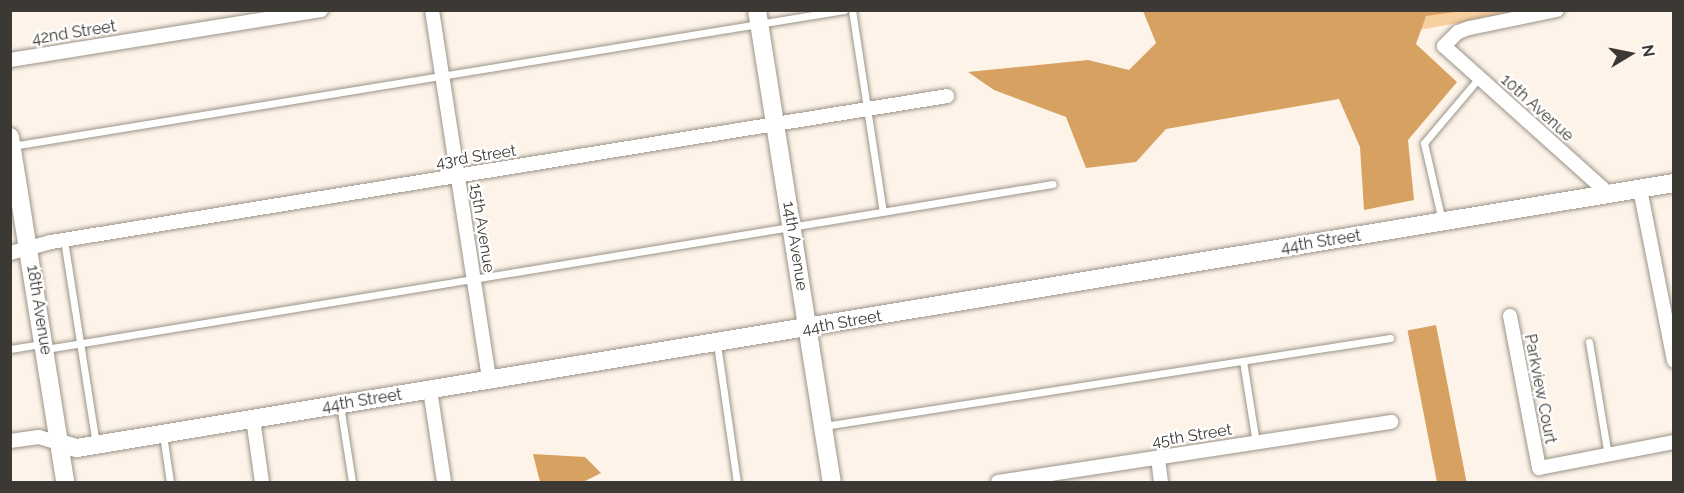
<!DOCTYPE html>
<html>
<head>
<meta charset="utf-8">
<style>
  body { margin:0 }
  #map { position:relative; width:1684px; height:493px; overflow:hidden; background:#fdf3e8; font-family:Raleway,sans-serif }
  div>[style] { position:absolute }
  .green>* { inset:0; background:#f8cf9f }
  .forest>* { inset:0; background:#d7a261; transform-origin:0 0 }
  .roads { filter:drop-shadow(0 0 2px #9b9388) drop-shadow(0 0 2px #9b9388) }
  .service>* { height:7px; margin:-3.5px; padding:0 3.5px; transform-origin:3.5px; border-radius:3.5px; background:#fff }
  .minor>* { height:14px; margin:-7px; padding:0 7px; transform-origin:7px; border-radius:7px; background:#fff }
  .tertiary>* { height:18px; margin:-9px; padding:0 9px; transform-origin:9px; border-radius:9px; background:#fff }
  span { translate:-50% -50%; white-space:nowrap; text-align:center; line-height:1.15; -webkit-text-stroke:4.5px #fff; paint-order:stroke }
  .street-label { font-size:16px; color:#3c3934 }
  .frame { position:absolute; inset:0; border:12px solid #3c3934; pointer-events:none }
  .north { position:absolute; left:1600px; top:24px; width:60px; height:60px; -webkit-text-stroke:4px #fff; paint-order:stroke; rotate:80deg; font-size:16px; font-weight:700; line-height:24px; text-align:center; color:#3c3934 }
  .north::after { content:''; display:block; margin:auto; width:21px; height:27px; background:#3c3934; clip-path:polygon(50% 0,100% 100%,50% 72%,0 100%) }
</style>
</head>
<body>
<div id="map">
  <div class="green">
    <i style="clip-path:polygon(1364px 10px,1525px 11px,1368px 39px)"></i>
  </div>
  <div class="forest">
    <i style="clip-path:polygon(1143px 11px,1462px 11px,1426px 16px,1416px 44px,1457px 82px,1408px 140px,1414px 200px,1364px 210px,1360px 147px,1339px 99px,1166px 129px,1136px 162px,1086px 168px,1066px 117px,994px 90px,968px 72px,1088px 60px,1129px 70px,1156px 43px)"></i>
    <i style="left:1436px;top:325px;width:160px;height:29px;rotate:79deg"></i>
    <i style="clip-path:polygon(533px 454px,585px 457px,601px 473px,583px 482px,540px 482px)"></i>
  </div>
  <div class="roads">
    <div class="service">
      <i style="left:852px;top:10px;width:204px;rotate:81.3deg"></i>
      <i style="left:12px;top:146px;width:843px;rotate:-9.28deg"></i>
      <i style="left:1442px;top:221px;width:80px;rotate:-103deg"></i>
      <i style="left:1424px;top:143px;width:85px;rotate:-49.8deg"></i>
      <i style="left:64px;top:240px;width:207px;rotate:81.1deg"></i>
      <i style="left:1589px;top:342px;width:115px;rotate:80.5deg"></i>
      <i style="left:717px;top:344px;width:139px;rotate:81.8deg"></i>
      <i style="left:10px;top:349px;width:31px;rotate:-9deg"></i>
      <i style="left:46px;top:349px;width:1020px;rotate:-9.31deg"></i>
      <i style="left:1243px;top:361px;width:83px;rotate:81deg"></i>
      <i style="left:340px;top:405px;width:78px;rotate:81.1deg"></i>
      <i style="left:824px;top:426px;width:573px;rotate:-8.84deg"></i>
      <i style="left:163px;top:435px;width:48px;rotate:81.5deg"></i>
    </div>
    <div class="minor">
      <i style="left:432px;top:10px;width:374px;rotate:81.2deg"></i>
      <i style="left:1557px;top:10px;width:90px;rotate:168.4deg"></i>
      <i style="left:1469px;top:28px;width:12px;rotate:160deg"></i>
      <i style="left:1458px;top:32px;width:20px;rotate:135deg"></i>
      <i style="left:1444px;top:46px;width:222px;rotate:41.9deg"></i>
      <i style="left:10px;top:60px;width:315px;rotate:-9.1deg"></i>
      <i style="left:1640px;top:189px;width:175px;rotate:78.8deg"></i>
      <i style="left:10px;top:253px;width:42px;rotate:-15deg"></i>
      <i style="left:51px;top:242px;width:908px;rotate:-9.25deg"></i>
      <i style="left:1510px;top:316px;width:155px;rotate:79.2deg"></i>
      <i style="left:1539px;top:468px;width:137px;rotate:-10.9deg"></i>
      <i style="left:430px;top:390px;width:93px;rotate:81.3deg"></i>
      <i style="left:253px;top:419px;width:64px;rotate:81.9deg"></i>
      <i style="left:10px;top:441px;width:29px;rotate:-8deg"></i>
      <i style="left:39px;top:437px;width:21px;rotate:17deg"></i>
      <i style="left:1158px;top:458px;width:24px;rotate:83deg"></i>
      <i style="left:998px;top:482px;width:398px;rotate:-8.7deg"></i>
    </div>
    <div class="tertiary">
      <i style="left:757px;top:10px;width:478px;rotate:81deg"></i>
      <i style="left:10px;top:137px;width:349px;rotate:80.9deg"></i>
      <i style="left:59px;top:443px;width:19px;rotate:16deg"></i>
      <i style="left:77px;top:448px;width:1619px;rotate:-9.42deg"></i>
    </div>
  </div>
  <div class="street-label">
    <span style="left:74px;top:33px;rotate:-9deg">42nd Street</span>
    <span style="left:1537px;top:108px;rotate:42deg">10th Avenue</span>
    <span style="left:476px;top:157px;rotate:-9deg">43rd Street</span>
    <span style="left:482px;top:228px;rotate:81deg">15th Avenue</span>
    <span style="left:1321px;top:242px;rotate:-9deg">44th Street</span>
    <span style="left:795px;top:246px;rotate:81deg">14th Avenue</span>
    <span style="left:39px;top:310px;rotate:81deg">18th Avenue</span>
    <span style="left:842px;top:323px;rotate:-10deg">44th Street</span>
    <span style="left:1540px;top:389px;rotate:79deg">Parkview Court</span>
    <span style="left:362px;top:401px;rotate:-9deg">44th Street</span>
    <span style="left:1192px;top:436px;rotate:-9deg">45th Street</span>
  </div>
  <div class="frame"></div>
  <div class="north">N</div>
</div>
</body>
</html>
